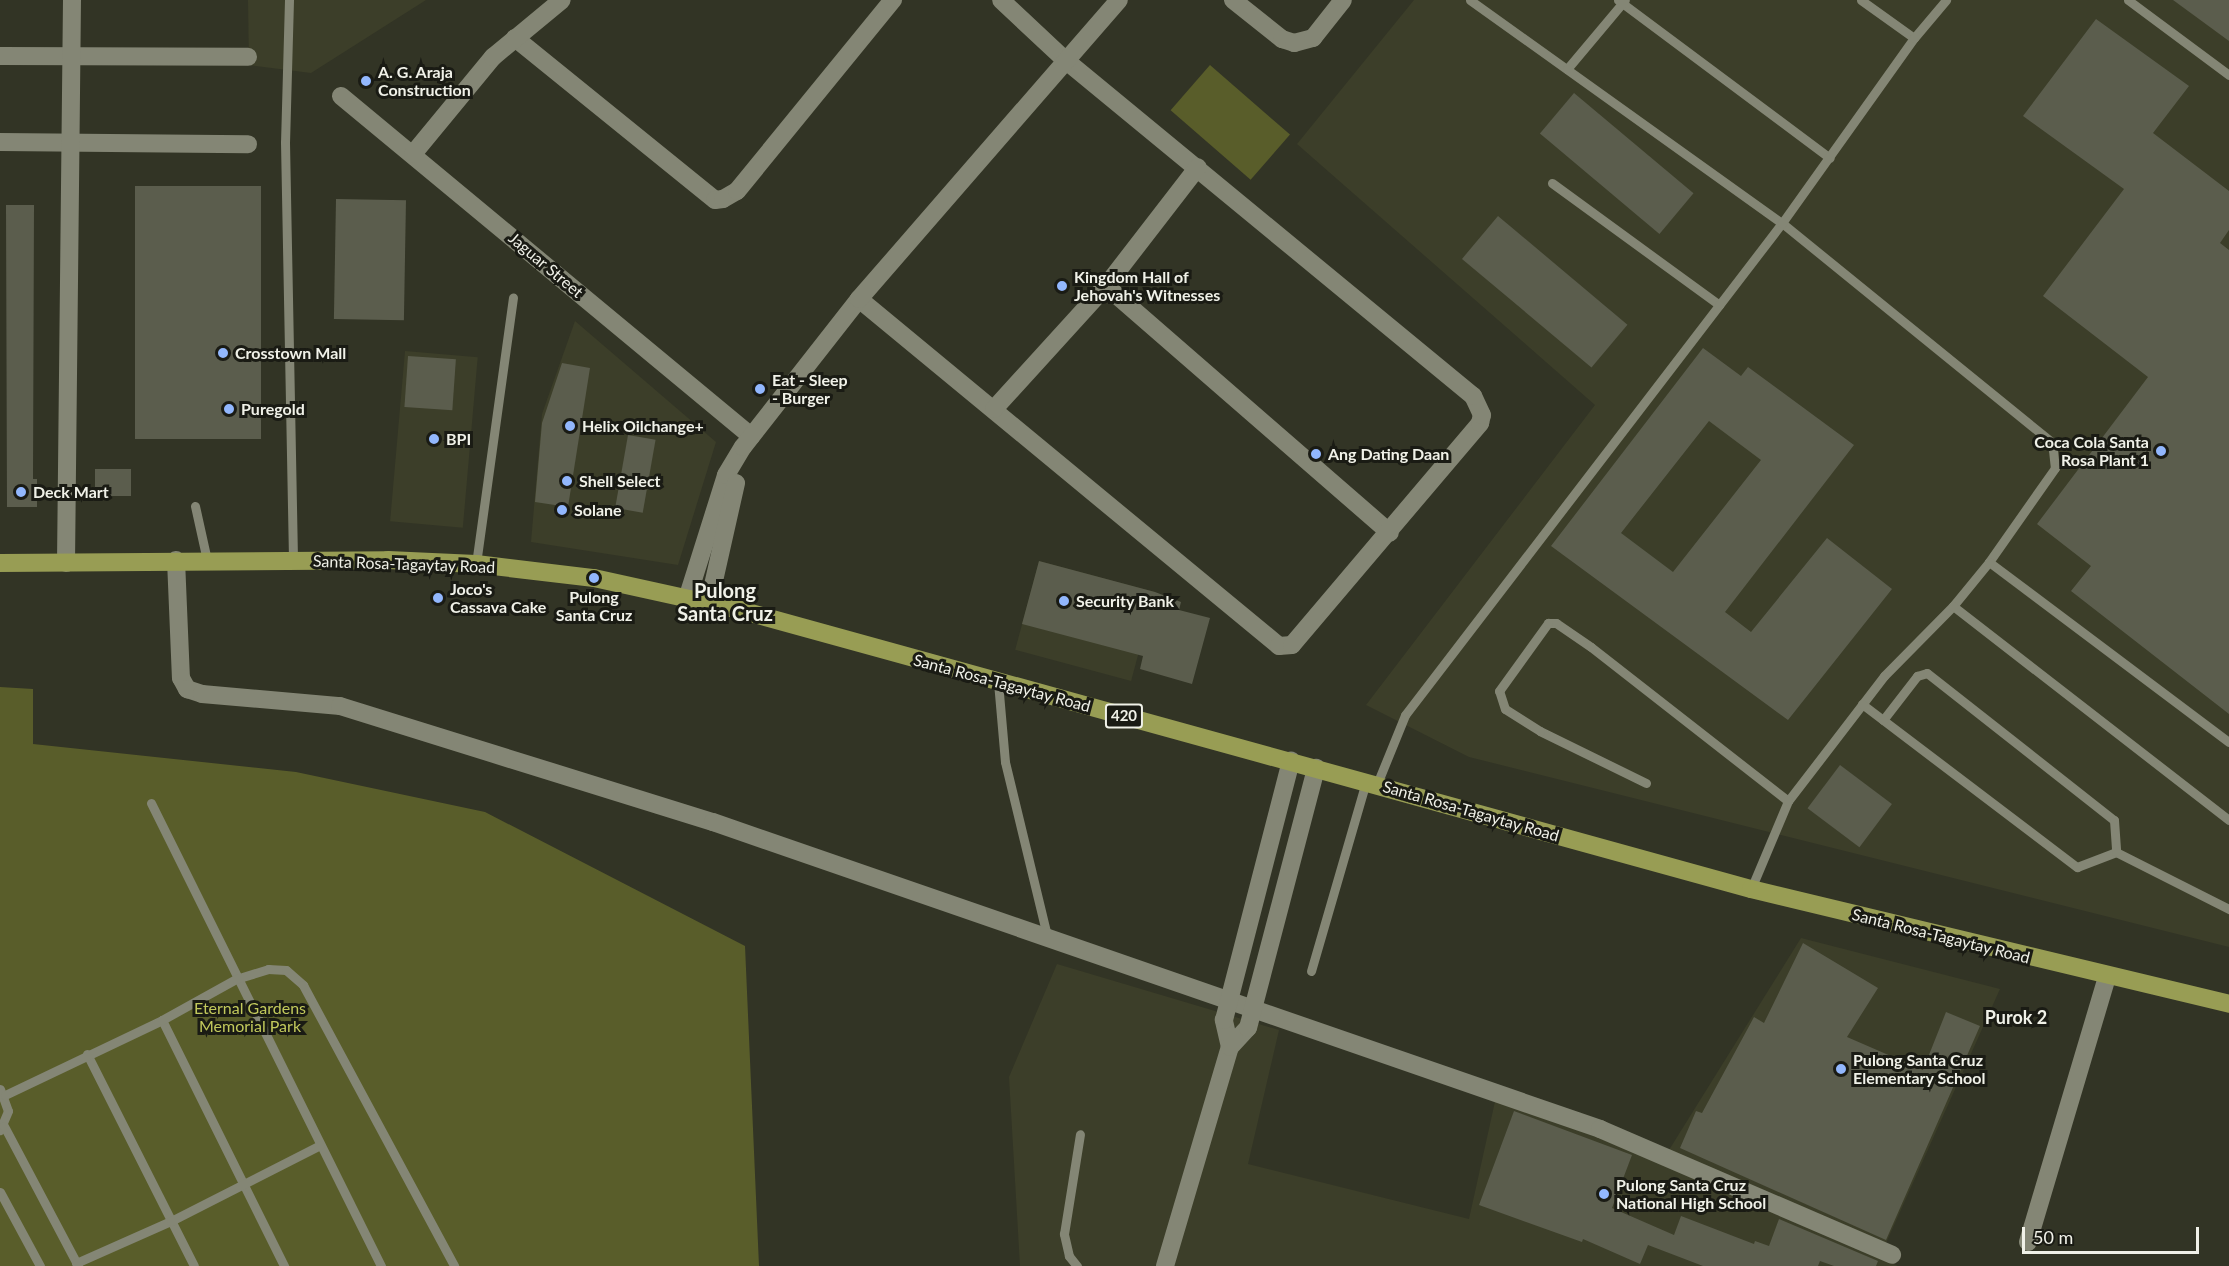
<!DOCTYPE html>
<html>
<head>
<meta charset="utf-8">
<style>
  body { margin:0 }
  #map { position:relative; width:2229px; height:1266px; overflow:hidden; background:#323425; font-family:Lato,sans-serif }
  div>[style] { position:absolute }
  .built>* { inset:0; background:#3c3e29; transform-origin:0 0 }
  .green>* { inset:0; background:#595d2a; transform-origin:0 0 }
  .building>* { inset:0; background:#5b5d4d; transform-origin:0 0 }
  .lane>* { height:9px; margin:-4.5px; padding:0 4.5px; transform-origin:4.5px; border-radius:4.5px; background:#848675 }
  .street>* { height:18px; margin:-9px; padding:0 9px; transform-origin:9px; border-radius:9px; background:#848675 }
  .primary>* { height:18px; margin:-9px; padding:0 9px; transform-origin:9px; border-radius:9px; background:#989d54 }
  .dots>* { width:16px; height:16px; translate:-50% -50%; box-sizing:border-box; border:3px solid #1a1b14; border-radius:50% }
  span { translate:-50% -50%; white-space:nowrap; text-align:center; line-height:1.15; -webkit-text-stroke:6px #1a1b14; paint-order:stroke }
  .shield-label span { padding:2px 4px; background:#1a1b14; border:2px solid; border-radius:4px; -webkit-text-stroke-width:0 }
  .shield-label { font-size:15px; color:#f0f1e8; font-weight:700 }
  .poi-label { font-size:16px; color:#f0f1e8; font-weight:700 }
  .left { translate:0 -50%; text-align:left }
  .right { translate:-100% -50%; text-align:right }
  .street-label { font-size:16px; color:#f0f1e8 }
  .park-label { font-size:16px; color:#c2c95c }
  .neighbourhood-label { font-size:18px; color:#f0f1e8; font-weight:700 }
  .quarter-label { font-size:20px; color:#f0f1e8; font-weight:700 }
  .scale { position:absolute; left:2022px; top:1227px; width:177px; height:27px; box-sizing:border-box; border:3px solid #f0f1e8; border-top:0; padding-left:8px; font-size:18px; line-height:21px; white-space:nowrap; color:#f0f1e8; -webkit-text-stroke:4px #1a1b14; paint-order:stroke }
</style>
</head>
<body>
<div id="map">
  <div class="built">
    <i style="clip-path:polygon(248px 0,426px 0,311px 73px,249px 65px)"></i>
    <i style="clip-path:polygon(1414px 0,2229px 0,2229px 947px,1469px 757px,1366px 705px,1595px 405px,1297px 144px)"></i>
    <i style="clip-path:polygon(575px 321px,716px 442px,678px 565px,531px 542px,542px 414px)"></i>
    <i style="left:405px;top:351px;width:73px;height:171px;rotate:5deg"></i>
    <i style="left:1039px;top:561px;width:120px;height:92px;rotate:15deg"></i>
    <i style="clip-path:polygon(1801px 938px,2000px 989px,1886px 1243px,1669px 1150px)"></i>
    <i style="clip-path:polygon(1057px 964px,1279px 1030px,1248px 1164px,1469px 1219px,1496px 1097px,1678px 1170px,1898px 1266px,1020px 1266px,1009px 1077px)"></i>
  </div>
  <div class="green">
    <i style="left:1210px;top:65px;width:106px;height:60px;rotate:41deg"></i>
    <i style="clip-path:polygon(0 687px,33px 689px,33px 744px,296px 772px,485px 812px,745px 946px,759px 1266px,0 1266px)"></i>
  </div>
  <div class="building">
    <i style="clip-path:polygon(2173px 0,2229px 0,2229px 41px)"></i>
    <i style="clip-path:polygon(2096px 19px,2189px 86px,2153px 133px,2229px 191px,2229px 230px,2220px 243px,2229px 250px,2229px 714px,2071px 591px,2091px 566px,2037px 524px,2148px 377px,2043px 296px,2124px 189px,2023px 116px)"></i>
    <i style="left:1574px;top:93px;width:156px;height:53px;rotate:40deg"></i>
    <i style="left:135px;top:186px;width:126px;height:253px"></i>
    <i style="left:336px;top:199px;width:70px;height:120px;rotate:1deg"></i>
    <i style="clip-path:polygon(6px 205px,34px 205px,33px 479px,37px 479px,37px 507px,7px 507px)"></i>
    <i style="left:1498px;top:216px;width:169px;height:56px;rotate:40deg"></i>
    <i style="clip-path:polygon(evenodd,1703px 348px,1741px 376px,1748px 367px,1854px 445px,1725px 612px,1751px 632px,1827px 538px,1892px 589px,1788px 720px,1551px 546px,1703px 348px,1709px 421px,1761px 460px,1673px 572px,1621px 533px,1709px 421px)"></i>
    <i style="left:408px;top:356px;width:48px;height:51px;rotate:4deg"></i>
    <i style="clip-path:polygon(562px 363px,590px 368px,568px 507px,535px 502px,542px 423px)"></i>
    <i style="left:628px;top:435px;width:28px;height:74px;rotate:10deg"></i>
    <i style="left:95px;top:469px;width:36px;height:27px"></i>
    <i style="clip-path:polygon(1039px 561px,1155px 592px,1181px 602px,1179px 610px,1210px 618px,1192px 684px,1140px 669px,1143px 656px,1022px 624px)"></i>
    <i style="left:1840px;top:765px;width:65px;height:54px;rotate:37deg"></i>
    <i style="clip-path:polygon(1803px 943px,1878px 988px,1847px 1037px,1923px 1070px,1946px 1012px,1980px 1026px,1886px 1240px,1680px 1148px,1696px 1111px,1702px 1113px,1754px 1017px,1764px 1023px)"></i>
    <i style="clip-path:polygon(1514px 1111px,1632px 1155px,1612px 1208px,1674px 1235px,1681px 1216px,1754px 1244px,1755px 1241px,1769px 1246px,1779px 1219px,1878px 1261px,1876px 1266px,1834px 1266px,1820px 1261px,1818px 1266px,1703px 1266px,1648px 1245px,1640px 1264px,1583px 1239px,1582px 1242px,1479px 1205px)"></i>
  </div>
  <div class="lane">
    <i style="left:289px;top:0;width:142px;rotate:91.6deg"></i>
    <i style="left:285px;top:142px;width:419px;rotate:88.9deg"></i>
    <i style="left:1470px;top:0;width:384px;rotate:35.6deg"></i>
    <i style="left:1782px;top:223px;width:345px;rotate:39.1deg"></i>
    <i style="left:2050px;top:441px;width:9px;rotate:72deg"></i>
    <i style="left:2053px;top:450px;width:18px;rotate:84deg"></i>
    <i style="left:2055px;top:468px;width:115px;rotate:125.1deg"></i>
    <i style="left:1989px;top:562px;width:57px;rotate:129.3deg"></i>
    <i style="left:1953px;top:606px;width:98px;rotate:134.6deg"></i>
    <i style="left:1884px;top:676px;width:158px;rotate:127.5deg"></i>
    <i style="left:1788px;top:801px;width:95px;rotate:112.8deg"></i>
    <i style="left:1618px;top:0;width:264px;rotate:36.7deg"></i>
    <i style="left:1861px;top:0;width:65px;rotate:35.6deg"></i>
    <i style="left:2128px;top:0;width:126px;rotate:36.6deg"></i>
    <i style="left:1567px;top:69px;width:90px;rotate:-50deg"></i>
    <i style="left:1552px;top:183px;width:207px;rotate:36.1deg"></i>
    <i style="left:195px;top:506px;width:55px;rotate:77.5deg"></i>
    <i style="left:1989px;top:562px;width:300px;rotate:36.9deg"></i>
    <i style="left:476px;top:564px;width:269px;rotate:-82.1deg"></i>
    <i style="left:1953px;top:606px;width:349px;rotate:37.8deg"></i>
    <i style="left:998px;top:682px;width:80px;rotate:85deg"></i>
    <i style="left:1005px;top:762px;width:179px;rotate:76.4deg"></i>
    <i style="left:1862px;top:704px;width:270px;rotate:37.2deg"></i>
    <i style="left:2077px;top:867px;width:42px;rotate:-21deg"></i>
    <i style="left:2116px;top:852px;width:127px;rotate:26.8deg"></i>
    <i style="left:1883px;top:720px;width:56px;rotate:-52.3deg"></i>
    <i style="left:1917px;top:676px;width:10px;rotate:-17deg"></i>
    <i style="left:1927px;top:673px;width:238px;rotate:38.2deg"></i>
    <i style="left:2114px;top:820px;width:32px;rotate:86deg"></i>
    <i style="left:1646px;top:783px;width:118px;rotate:-153.9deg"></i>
    <i style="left:1540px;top:731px;width:41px;rotate:-147.8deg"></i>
    <i style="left:1505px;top:709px;width:19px;rotate:-108deg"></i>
    <i style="left:1499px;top:691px;width:84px;rotate:-54.2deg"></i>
    <i style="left:1548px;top:623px;width:8px"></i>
    <i style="left:1556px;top:623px;width:42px;rotate:34.4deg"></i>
    <i style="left:1591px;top:647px;width:250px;rotate:38deg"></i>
    <i style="left:1377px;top:784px;width:74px;rotate:-67.9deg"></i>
    <i style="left:1405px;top:715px;width:620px;rotate:-52.54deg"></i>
    <i style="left:1782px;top:223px;width:227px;rotate:-54.5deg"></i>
    <i style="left:1914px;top:38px;width:50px;rotate:-49.9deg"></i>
    <i style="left:151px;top:803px;width:517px;rotate:63.58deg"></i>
    <i style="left:1311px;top:971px;width:197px;rotate:-73.8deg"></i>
    <i style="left:162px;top:1020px;width:275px;rotate:63.6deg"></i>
    <i style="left:87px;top:1054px;width:237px;rotate:63.2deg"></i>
    <i style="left:0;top:1089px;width:23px;rotate:70deg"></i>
    <i style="left:8px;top:1111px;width:21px;rotate:113deg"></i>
    <i style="left:5px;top:1095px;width:174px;rotate:-25.5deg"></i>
    <i style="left:162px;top:1020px;width:85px;rotate:-29deg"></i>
    <i style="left:236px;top:979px;width:34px;rotate:-17deg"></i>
    <i style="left:268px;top:969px;width:18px;rotate:3deg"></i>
    <i style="left:286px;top:970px;width:23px;rotate:41deg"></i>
    <i style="left:303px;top:985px;width:319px;rotate:61.7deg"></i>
    <i style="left:4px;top:1126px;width:158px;rotate:62.1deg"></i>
    <i style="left:0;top:1192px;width:84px;rotate:61.6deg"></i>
    <i style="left:76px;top:1263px;width:104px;rotate:-23.9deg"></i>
    <i style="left:171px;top:1221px;width:167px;rotate:-27deg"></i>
    <i style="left:1077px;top:1266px;width:13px;rotate:-129deg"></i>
    <i style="left:1069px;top:1256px;width:23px;rotate:-103deg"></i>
    <i style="left:1064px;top:1234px;width:101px;rotate:-80.9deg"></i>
  </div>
  <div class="street">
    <i style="left:1233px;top:0;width:63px;rotate:38.5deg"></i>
    <i style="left:1282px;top:39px;width:13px;rotate:18deg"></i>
    <i style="left:1294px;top:43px;width:20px;rotate:-15deg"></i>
    <i style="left:1313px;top:38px;width:48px;rotate:-51.7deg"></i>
    <i style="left:515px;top:38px;width:257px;rotate:39deg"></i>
    <i style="left:715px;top:200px;width:8px;rotate:-7deg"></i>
    <i style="left:723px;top:199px;width:16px;rotate:-30deg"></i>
    <i style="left:737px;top:191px;width:247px;rotate:-50.8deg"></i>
    <i style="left:0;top:56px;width:248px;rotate:0.2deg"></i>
    <i style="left:341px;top:96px;width:533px;rotate:39.67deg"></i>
    <i style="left:0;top:142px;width:248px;rotate:0.5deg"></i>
    <i style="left:413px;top:154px;width:126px;rotate:-50.5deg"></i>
    <i style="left:493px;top:57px;width:89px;rotate:-39.6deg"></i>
    <i style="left:1106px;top:286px;width:376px;rotate:41deg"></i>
    <i style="left:859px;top:299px;width:545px;rotate:39.56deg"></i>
    <i style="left:1279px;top:646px;width:13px;rotate:-4deg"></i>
    <i style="left:1292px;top:645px;width:291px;rotate:-49.7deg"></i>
    <i style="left:1480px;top:423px;width:8px;rotate:-76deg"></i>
    <i style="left:1482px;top:415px;width:21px;rotate:-115deg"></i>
    <i style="left:1473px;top:396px;width:530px;rotate:-140.51deg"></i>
    <i style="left:1064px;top:59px;width:86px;rotate:-136.9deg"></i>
    <i style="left:994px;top:409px;width:166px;rotate:-47.7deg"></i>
    <i style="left:1106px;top:286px;width:150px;rotate:-52.3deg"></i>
    <i style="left:176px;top:560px;width:118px;rotate:87.6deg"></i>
    <i style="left:181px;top:678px;width:13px;rotate:61deg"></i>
    <i style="left:187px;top:689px;width:16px;rotate:18deg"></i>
    <i style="left:202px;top:694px;width:139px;rotate:5deg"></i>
    <i style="left:340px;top:706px;width:391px;rotate:17.3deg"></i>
    <i style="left:713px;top:822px;width:939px;rotate:19.09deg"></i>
    <i style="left:1600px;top:1129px;width:318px;rotate:23.3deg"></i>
    <i style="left:66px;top:563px;width:563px;rotate:-89.39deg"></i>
    <i style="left:687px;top:599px;width:130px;rotate:-72.5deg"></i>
    <i style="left:726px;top:475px;width:33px;rotate:-59deg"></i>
    <i style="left:743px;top:447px;width:188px;rotate:-51.9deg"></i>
    <i style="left:859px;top:299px;width:396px;rotate:-49deg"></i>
    <i style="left:709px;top:603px;width:123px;rotate:-77.3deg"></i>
    <i style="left:1230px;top:1047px;width:28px;rotate:-103deg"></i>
    <i style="left:1224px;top:1020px;width:268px;rotate:-75.5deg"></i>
    <i style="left:2028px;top:1242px;width:277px;rotate:-73.4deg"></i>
    <i style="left:1165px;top:1266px;width:228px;rotate:-73.5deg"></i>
    <i style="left:1230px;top:1047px;width:26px;rotate:-47deg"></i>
    <i style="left:1248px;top:1028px;width:269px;rotate:-75.3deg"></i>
  </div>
  <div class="primary">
    <i style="left:0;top:563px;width:388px;rotate:-0.4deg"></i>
    <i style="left:388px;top:560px;width:88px;rotate:2.6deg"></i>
    <i style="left:476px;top:564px;width:119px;rotate:6.8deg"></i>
    <i style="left:594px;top:578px;width:149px;rotate:12.4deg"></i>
    <i style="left:740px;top:610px;width:1049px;rotate:15.43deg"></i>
    <i style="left:1751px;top:889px;width:492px;rotate:13.5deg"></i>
  </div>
  <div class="dots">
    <i style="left:366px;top:81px;background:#92b7fd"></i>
    <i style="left:1062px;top:286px;background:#92b7fd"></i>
    <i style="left:223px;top:353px;background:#92b7fd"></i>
    <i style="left:760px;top:389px;background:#92b7fd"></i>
    <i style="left:229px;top:409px;background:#92b7fd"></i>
    <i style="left:570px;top:426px;background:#92b7fd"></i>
    <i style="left:434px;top:439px;background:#92b7fd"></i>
    <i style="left:2161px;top:451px;background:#92b7fd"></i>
    <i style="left:1316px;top:454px;background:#92b7fd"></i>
    <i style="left:567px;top:481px;background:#92b7fd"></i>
    <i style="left:21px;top:492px;background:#92b7fd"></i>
    <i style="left:562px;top:510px;background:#92b7fd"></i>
    <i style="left:594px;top:578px;background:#92b7fd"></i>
    <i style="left:438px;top:598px;background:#92b7fd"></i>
    <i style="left:1064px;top:601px;background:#92b7fd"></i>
    <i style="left:1841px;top:1069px;background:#92b7fd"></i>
    <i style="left:1604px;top:1194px;background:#92b7fd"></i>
  </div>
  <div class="shield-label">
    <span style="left:1124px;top:716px">420</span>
  </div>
  <div class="poi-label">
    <span class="left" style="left:378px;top:81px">A. G. Araja<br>Construction</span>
    <span class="left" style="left:1074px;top:286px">Kingdom Hall of<br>Jehovah's Witnesses</span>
    <span class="left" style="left:235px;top:353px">Crosstown Mall</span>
    <span class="left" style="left:772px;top:389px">Eat - Sleep<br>- Burger</span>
    <span class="left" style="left:241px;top:409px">Puregold</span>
    <span class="left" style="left:582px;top:426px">Helix Oilchange+</span>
    <span class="left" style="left:446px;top:439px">BPI</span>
    <span class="right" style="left:2149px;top:451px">Coca Cola Santa<br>Rosa Plant 1</span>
    <span class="left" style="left:1328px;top:454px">Ang Dating Daan</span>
    <span class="left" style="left:579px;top:481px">Shell Select</span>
    <span class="left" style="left:33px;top:492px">Deck Mart</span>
    <span class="left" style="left:574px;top:510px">Solane</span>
    <span class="left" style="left:450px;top:598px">Joco's<br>Cassava Cake</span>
    <span style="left:594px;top:606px">Pulong<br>Santa Cruz</span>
    <span class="left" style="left:1076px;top:601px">Security Bank</span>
    <span class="left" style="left:1853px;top:1069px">Pulong Santa Cruz<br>Elementary School</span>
    <span class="left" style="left:1616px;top:1194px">Pulong Santa Cruz<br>National High School</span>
  </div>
  <div class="street-label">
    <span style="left:546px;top:265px;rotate:40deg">Jaguar Street</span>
    <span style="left:404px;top:564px;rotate:2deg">Santa Rosa-Tagaytay Road</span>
    <span style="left:1002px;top:683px;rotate:15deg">Santa Rosa-Tagaytay Road</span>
    <span style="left:1471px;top:811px;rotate:16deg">Santa Rosa-Tagaytay Road</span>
    <span style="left:1941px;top:936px;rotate:14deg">Santa Rosa-Tagaytay Road</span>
  </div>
  <div class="park-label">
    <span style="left:250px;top:1017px">Eternal Gardens<br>Memorial Park</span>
  </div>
  <div class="neighbourhood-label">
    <span style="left:2016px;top:1017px">Purok 2</span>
  </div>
  <div class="quarter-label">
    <span style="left:725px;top:602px">Pulong<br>Santa Cruz</span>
  </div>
  <div class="scale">50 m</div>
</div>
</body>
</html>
